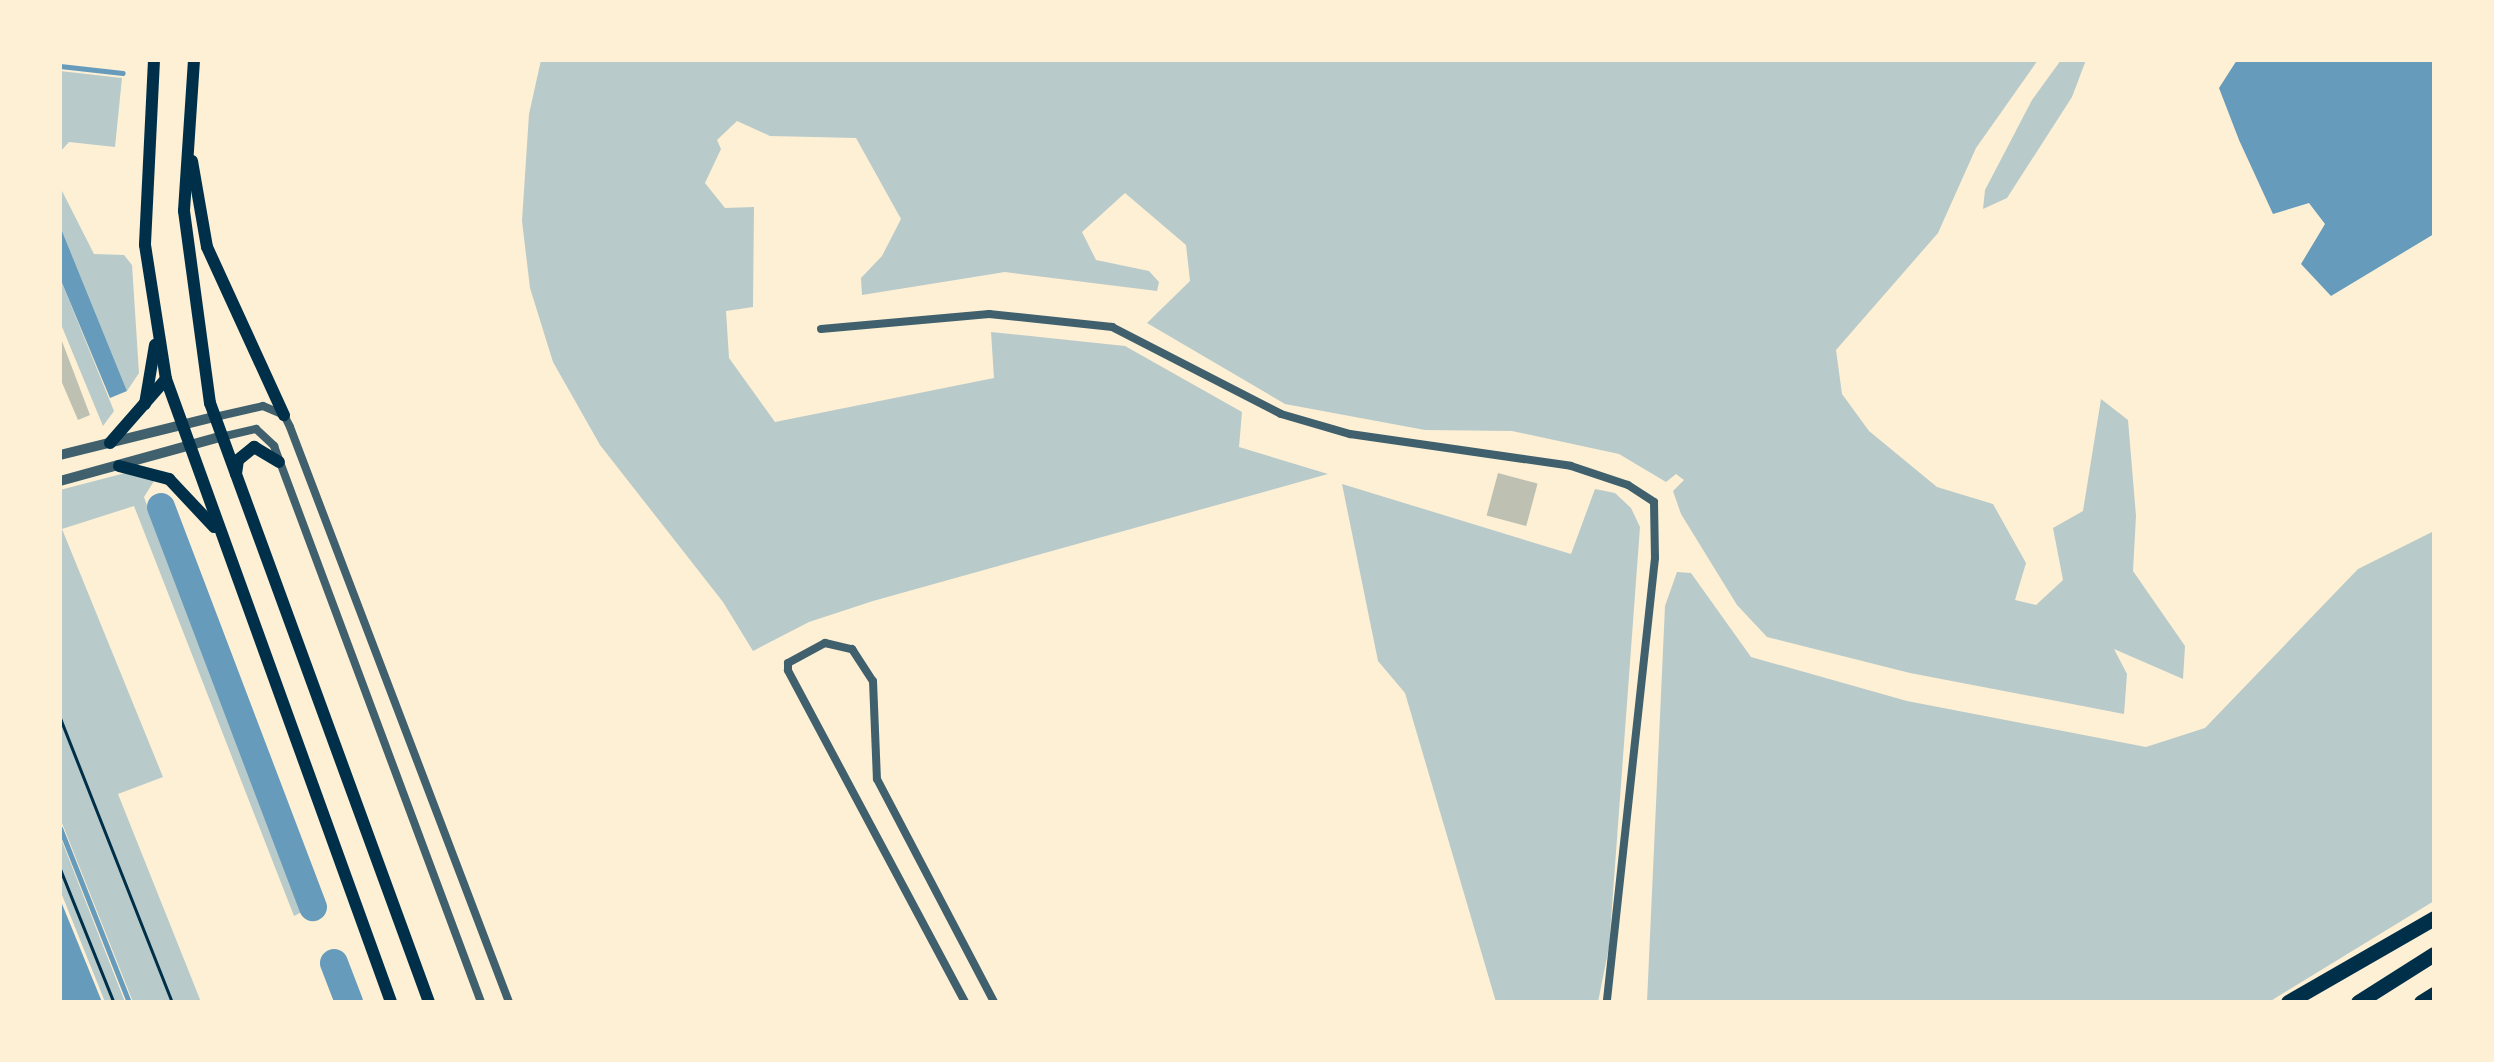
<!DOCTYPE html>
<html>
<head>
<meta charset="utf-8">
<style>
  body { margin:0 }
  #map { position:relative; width:2494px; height:1062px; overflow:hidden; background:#fdf0d5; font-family:Barlow,sans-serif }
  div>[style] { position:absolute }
  .green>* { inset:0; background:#b9caca }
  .water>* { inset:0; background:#669bbc }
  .stream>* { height:5px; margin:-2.5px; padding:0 2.5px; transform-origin:2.5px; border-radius:2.5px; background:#669bbc }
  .river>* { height:28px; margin:-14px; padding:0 14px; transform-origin:14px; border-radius:14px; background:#669bbc }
  .building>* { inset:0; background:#bec0b2; transform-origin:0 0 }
  .path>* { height:2.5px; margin:-1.25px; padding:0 1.25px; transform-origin:1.25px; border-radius:1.25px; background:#003049 }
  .minor>* { height:8px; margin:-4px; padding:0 4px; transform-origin:4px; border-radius:4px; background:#3f606c }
  .tertiary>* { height:10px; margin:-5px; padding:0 5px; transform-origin:5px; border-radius:5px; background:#3f606c }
  .primary>* { height:12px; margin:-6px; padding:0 6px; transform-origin:6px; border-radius:6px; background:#003049 }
  .motorway>* { height:15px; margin:-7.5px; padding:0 7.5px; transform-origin:7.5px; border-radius:7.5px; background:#003049 }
  span { translate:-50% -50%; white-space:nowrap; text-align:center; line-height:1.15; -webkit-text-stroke:8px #fdf0d5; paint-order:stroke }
  .frame { position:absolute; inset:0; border:62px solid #fdf0d5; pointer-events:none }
</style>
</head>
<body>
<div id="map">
  <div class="green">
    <i style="clip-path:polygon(541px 60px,2038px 60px,1976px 148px,1938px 233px,1836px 350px,1842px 394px,1869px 431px,1937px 487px,1993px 504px,2026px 563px,2015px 600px,2036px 605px,2063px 580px,2053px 528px,2083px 511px,2101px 399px,2128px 420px,2136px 516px,2133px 571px,2185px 646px,2183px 679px,2114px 649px,2127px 674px,2124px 714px,1910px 673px,1767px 637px,1737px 605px,1681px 514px,1673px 491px,1684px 480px,1676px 474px,1666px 482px,1619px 454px,1512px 431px,1425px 430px,1285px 404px,1147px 323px,1190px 281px,1186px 245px,1125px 193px,1082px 232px,1096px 260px,1149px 271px,1159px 282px,1157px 291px,1005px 272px,862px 295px,861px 278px,882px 256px,901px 219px,856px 138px,770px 136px,737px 121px,717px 140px,721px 149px,705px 183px,725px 208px,754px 207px,753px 307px,726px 311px,729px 358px,775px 422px,994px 378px,991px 332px,1125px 346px,1242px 412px,1239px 447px,1328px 474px,873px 601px,809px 622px,753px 651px,723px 602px,600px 445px,553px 362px,530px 288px,522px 221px,529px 114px)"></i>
    <i style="clip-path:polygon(2061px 60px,2086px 60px,2072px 97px,2007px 198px,1983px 209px,1985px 190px,2032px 100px)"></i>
    <i style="clip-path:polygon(60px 71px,122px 78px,115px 147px,69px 142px,60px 152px)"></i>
    <i style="clip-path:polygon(60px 187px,94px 254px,124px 255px,132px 265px,139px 373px,127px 391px,60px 226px)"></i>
    <i style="clip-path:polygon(60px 278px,114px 411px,103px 426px,60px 322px)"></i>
    <i style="clip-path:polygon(129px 472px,156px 478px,144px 497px,149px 511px,155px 509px,306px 910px,294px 916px,134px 506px,62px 529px,163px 777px,118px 794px,201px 1002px,133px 1002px,60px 818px,60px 490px)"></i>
    <i style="clip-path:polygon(1342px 484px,1571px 554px,1595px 489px,1615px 493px,1631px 508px,1640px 527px,1609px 947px,1598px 1002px,1496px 1002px,1405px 693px,1378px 661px)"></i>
    <i style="clip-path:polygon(2434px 531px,2434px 901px,2269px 1002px,1647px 1002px,1665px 606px,1677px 572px,1691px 573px,1751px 657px,1907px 701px,2146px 747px,2205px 728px,2358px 569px)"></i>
    <i style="clip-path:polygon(60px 836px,125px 1002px,105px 1002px,60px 890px)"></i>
  </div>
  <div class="water">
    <i style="clip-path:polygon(2237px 60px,2434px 60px,2434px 234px,2331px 296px,2301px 264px,2325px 224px,2309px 203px,2273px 214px,2239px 140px,2219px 88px)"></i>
    <i style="clip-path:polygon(60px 226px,127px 391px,110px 398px,60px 278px)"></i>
    <i style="clip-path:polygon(60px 899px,102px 1002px,60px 1002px)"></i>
  </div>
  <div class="stream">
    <i style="left:60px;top:66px;width:63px;rotate:6.3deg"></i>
    <i style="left:60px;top:828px;width:187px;rotate:68.4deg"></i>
  </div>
  <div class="river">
    <i style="left:161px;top:507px;width:428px;rotate:69.2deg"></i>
    <i style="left:334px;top:963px;width:42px;rotate:69deg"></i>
  </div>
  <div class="building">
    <i style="clip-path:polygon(60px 336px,90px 415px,78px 420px,60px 378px)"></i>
    <i style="left:1498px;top:473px;width:41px;height:44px;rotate:15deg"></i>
  </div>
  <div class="path">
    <i style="left:60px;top:717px;width:306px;rotate:68.5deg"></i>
    <i style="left:60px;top:868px;width:144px;rotate:68.1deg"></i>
  </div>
  <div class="minor">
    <i style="left:821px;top:329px;width:169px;rotate:-5.1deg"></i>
    <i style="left:989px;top:314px;width:124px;rotate:6deg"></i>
    <i style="left:1112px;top:327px;width:190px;rotate:27.2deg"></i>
    <i style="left:1281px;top:414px;width:72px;rotate:16.2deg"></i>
    <i style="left:1350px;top:434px;width:223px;rotate:8.2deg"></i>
    <i style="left:1571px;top:466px;width:60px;rotate:18.4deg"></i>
    <i style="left:1628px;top:485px;width:31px;rotate:33deg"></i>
    <i style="left:1654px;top:502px;width:56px;rotate:89deg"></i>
    <i style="left:1655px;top:558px;width:447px;rotate:96.2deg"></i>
    <i style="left:215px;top:417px;width:49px;rotate:-12.9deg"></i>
    <i style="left:263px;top:406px;width:23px;rotate:23deg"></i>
    <i style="left:284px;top:415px;width:13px;rotate:63deg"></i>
    <i style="left:290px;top:427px;width:615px;rotate:69.15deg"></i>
    <i style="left:221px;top:437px;width:36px;rotate:-13deg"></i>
    <i style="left:256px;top:429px;width:25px;rotate:43deg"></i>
    <i style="left:274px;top:446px;width:593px;rotate:69.58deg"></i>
    <i style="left:965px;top:1002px;width:376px;rotate:-118.1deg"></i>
    <i style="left:788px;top:670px;width:7px;rotate:-90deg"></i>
    <i style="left:788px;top:663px;width:42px;rotate:-28.4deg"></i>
    <i style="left:825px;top:643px;width:28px;rotate:13deg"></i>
    <i style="left:852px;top:649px;width:38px;rotate:57deg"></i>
    <i style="left:873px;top:681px;width:98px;rotate:87.7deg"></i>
    <i style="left:877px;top:779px;width:252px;rotate:62.3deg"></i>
  </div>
  <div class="tertiary">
    <i style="left:60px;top:455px;width:159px;rotate:-13.9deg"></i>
    <i style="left:60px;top:481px;width:166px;rotate:-15.4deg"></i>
  </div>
  <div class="primary">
    <i style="left:154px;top:60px;width:185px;rotate:92.8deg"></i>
    <i style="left:145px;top:245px;width:136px;rotate:81.1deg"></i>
    <i style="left:166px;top:379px;width:662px;rotate:70.14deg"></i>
    <i style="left:194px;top:60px;width:151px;rotate:93.8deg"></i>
    <i style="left:184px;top:211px;width:194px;rotate:82.3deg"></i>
    <i style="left:210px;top:403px;width:638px;rotate:69.92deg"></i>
    <i style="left:192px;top:161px;width:87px;rotate:80.1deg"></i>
    <i style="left:207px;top:247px;width:185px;rotate:65.4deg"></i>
    <i style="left:145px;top:404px;width:60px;rotate:-80.4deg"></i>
    <i style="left:110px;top:443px;width:85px;rotate:-48.8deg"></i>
    <i style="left:119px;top:466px;width:52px;rotate:14.6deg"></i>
    <i style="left:169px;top:479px;width:66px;rotate:46.8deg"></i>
    <i style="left:236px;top:474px;width:14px;rotate:-82deg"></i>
    <i style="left:238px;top:460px;width:21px;rotate:-39deg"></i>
    <i style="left:254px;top:447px;width:29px;rotate:31deg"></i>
  </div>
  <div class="motorway">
    <i style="left:2288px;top:1002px;width:168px;rotate:-29.9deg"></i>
    <i style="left:2358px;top:1002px;width:90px;rotate:-32.3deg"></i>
    <i style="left:2421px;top:1002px;width:15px;rotate:-32deg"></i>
  </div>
  <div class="frame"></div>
</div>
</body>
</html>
